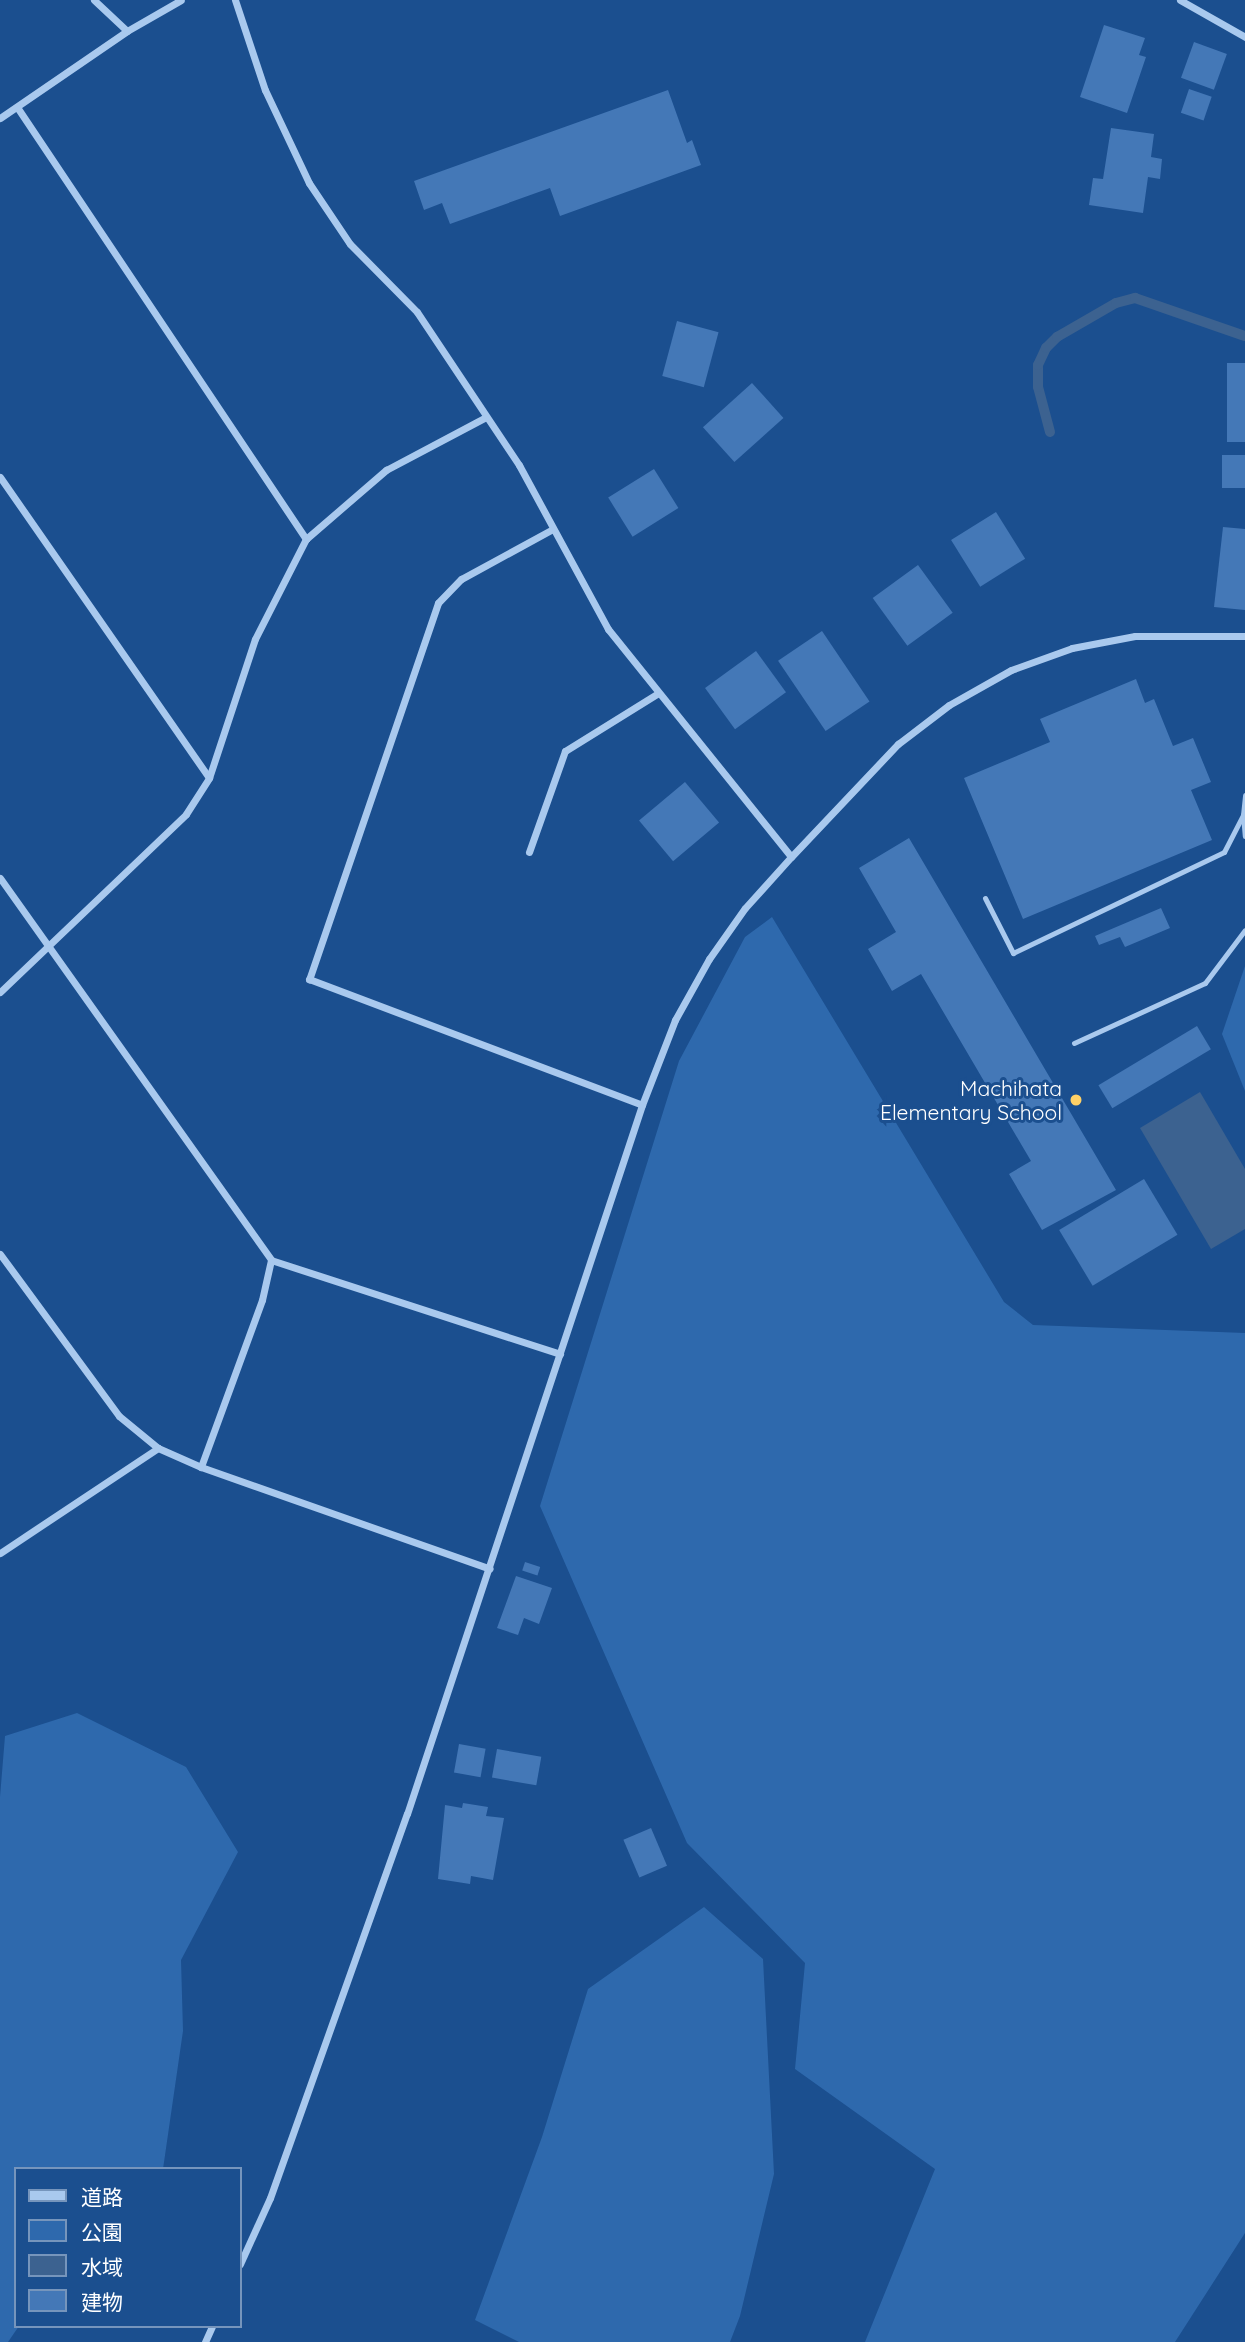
<!DOCTYPE html>
<html>
<head>
<meta charset="utf-8">
<style>
  body { margin:0 }
  #map { position:relative; width:1245px; height:2342px; overflow:hidden; background:#1b4f8f; font-family:Quicksand,"Noto Sans JP",sans-serif }
  div>[style] { position:absolute }
  .green>* { inset:0; background:#2e69ad }
  .water>* { inset:0; background:#3c6290 }
  .stream>* { height:10px; margin:-5px; padding:0 5px; transform-origin:5px; border-radius:5px; background:#3c6290 }
  .building>* { inset:0; background:#4478b7; transform-origin:0 0 }
  .lane>* { height:5px; margin:-2.5px; padding:0 2.5px; transform-origin:2.5px; border-radius:2.5px; background:#a9c9ee }
  .street>* { height:7px; margin:-3.5px; padding:0 3.5px; transform-origin:3.5px; border-radius:3.5px; background:#a9c9ee }
  .dots>* { width:19px; height:19px; translate:-50% -50%; box-sizing:border-box; border:4px solid #1b4f8f; border-radius:50% }
  span { translate:-50% -50%; white-space:nowrap; text-align:center; line-height:1.15; -webkit-text-stroke:6px #1b4f8f; paint-order:stroke }
  .poi-label { font-size:21px; color:#fff }
  .right { translate:-100% -50%; text-align:right }
  .legend { position:absolute; left:14px; top:2167px; width:228px; height:161px; box-sizing:border-box; background:#1b4f8f; border:2px solid #7695bc; margin:0; padding:9px 12px; list-style:none; font-size:21px; color:#fff }
  .legend li { display:flex; align-items:center; gap:14px; height:35px }
  .legend b { width:35px; border:2px solid #7695bc }
</style>
</head>
<body>
<div id="map">
  <div class="green">
    <i style="clip-path:polygon(772px 917px,1004px 1302px,1033px 1325px,1245px 1333px,1245px 2233px,1175px 2342px,865px 2342px,935px 2169px,795px 2069px,805px 1963px,687px 1843px,540px 1506px,679px 1061px,745px 937px)"></i>
    <i style="clip-path:polygon(1245px 966px,1245px 1091px,1222px 1034px)"></i>
    <i style="clip-path:polygon(77px 1713px,186px 1767px,238px 1852px,181px 1960px,183px 2031px,163px 2169px,16px 2169px,19px 2326px,8px 2342px,0 2342px,0 1797px,5px 1736px)"></i>
    <i style="clip-path:polygon(704px 1907px,763px 1959px,774px 2174px,740px 2316px,730px 2342px,519px 2342px,475px 2320px,542px 2137px,588px 1989px)"></i>
  </div>
  <div class="water">
    <i style="clip-path:polygon(1200px 1092px,1245px 1169px,1245px 1229px,1211px 1249px,1140px 1128px)"></i>
  </div>
  <div class="stream">
    <i style="left:1050px;top:432px;width:47px;rotate:-104.9deg"></i>
    <i style="left:1038px;top:387px;width:22px;rotate:-90deg"></i>
    <i style="left:1038px;top:365px;width:19px;rotate:-65deg"></i>
    <i style="left:1046px;top:348px;width:16px;rotate:-45deg"></i>
    <i style="left:1057px;top:337px;width:68px;rotate:-30deg"></i>
    <i style="left:1116px;top:303px;width:20px;rotate:-15deg"></i>
    <i style="left:1135px;top:298px;width:116px;rotate:19.1deg"></i>
  </div>
  <div class="building">
    <i style="clip-path:polygon(1104px 25px,1145px 38px,1139px 55px,1146px 57px,1127px 113px,1080px 97px)"></i>
    <i style="left:1194px;top:42px;width:35px;height:38px;rotate:20deg"></i>
    <i style="left:1189px;top:89px;width:24px;height:25px;rotate:19deg"></i>
    <i style="clip-path:polygon(668px 90px,687px 143px,692px 140px,701px 165px,560px 216px,550px 188px,450px 224px,442px 203px,424px 210px,414px 181px)"></i>
    <i style="clip-path:polygon(1111px 128px,1154px 134px,1151px 157px,1162px 159px,1160px 179px,1148px 177px,1143px 213px,1089px 205px,1093px 178px,1103px 179px)"></i>
    <i style="left:677px;top:321px;width:43px;height:57px;rotate:15deg"></i>
    <i style="left:1227px;top:363px;width:18px;height:79px"></i>
    <i style="left:752px;top:383px;width:47px;height:66px;rotate:48deg"></i>
    <i style="left:1245px;top:455px;width:33px;height:23px;rotate:90deg"></i>
    <i style="left:654px;top:469px;width:46px;height:54px;rotate:58deg"></i>
    <i style="left:996px;top:512px;width:55px;height:53px;rotate:58deg"></i>
    <i style="clip-path:polygon(1223px 527px,1245px 529px,1245px 610px,1214px 607px)"></i>
    <i style="left:918px;top:565px;width:59px;height:56px;rotate:54deg"></i>
    <i style="left:822px;top:631px;width:85px;height:53px;rotate:56deg"></i>
    <i style="left:756px;top:651px;width:51px;height:63px;rotate:54deg"></i>
    <i style="clip-path:polygon(1136px 679px,1145px 703px,1154px 699px,1173px 746px,1193px 738px,1211px 782px,1191px 790px,1212px 840px,1023px 919px,964px 778px,1050px 742px,1040px 719px)"></i>
    <i style="left:685px;top:782px;width:53px;height:60px;rotate:50deg"></i>
    <i style="clip-path:polygon(909px 838px,1116px 1190px,1042px 1230px,1009px 1174px,1031px 1161px,921px 974px,892px 991px,868px 949px,896px 932px,859px 868px)"></i>
    <i style="clip-path:polygon(1161px 908px,1170px 928px,1125px 947px,1120px 937px,1099px 945px,1095px 936px)"></i>
    <i style="left:1197px;top:1026px;width:27px;height:115px;rotate:59deg"></i>
    <i style="left:1144px;top:1179px;width:65px;height:99px;rotate:59deg"></i>
    <i style="left:525px;top:1562px;width:16px;height:9px;rotate:18deg"></i>
    <i style="clip-path:polygon(516px 1576px,552px 1588px,539px 1624px,524px 1618px,518px 1635px,497px 1628px)"></i>
    <i style="left:459px;top:1744px;width:27px;height:29px;rotate:10deg"></i>
    <i style="left:497px;top:1749px;width:45px;height:29px;rotate:10deg"></i>
    <i style="clip-path:polygon(463px 1803px,488px 1807px,486px 1816px,504px 1818px,493px 1880px,471px 1876px,470px 1884px,438px 1879px,445px 1805px,462px 1808px)"></i>
    <i style="left:651px;top:1828px;width:41px;height:30px;rotate:67deg"></i>
  </div>
  <div class="lane">
    <i style="left:1243px;top:815px;width:21px;rotate:85deg"></i>
    <i style="left:985px;top:898px;width:62px;rotate:63deg"></i>
    <i style="left:1013px;top:953px;width:234px;rotate:-25.6deg"></i>
    <i style="left:1224px;top:852px;width:42px;rotate:-62.8deg"></i>
    <i style="left:1243px;top:815px;width:20px;rotate:-84deg"></i>
    <i style="left:1074px;top:1043px;width:144px;rotate:-24.6deg"></i>
    <i style="left:1205px;top:983px;width:66px;rotate:-53deg"></i>
  </div>
  <div class="street">
    <i style="left:94px;top:0;width:45px;rotate:43.2deg"></i>
    <i style="left:235px;top:0;width:95px;rotate:71.6deg"></i>
    <i style="left:265px;top:90px;width:103px;rotate:64.7deg"></i>
    <i style="left:309px;top:183px;width:73px;rotate:56.1deg"></i>
    <i style="left:350px;top:244px;width:95px;rotate:45.4deg"></i>
    <i style="left:417px;top:312px;width:184px;rotate:56.3deg"></i>
    <i style="left:519px;top:465px;width:187px;rotate:61.5deg"></i>
    <i style="left:608px;top:629px;width:292px;rotate:51.2deg"></i>
    <i style="left:1180px;top:0;width:75px;rotate:29.6deg"></i>
    <i style="left:17px;top:107px;width:520px;rotate:56.22deg"></i>
    <i style="left:0;top:118px;width:154px;rotate:-34.4deg"></i>
    <i style="left:127px;top:31px;width:62px;rotate:-29.9deg"></i>
    <i style="left:0;top:477px;width:366px;rotate:55.2deg"></i>
    <i style="left:551px;top:530px;width:102px;rotate:151.4deg"></i>
    <i style="left:461px;top:579px;width:33px;rotate:134deg"></i>
    <i style="left:438px;top:603px;width:398px;rotate:108.9deg"></i>
    <i style="left:309px;top:979px;width:356px;rotate:20.7deg"></i>
    <i style="left:529px;top:852px;width:107px;rotate:-70.4deg"></i>
    <i style="left:565px;top:751px;width:108px;rotate:-31.8deg"></i>
    <i style="left:0;top:878px;width:468px;rotate:54.6deg"></i>
    <i style="left:271px;top:1260px;width:41px;rotate:102.7deg"></i>
    <i style="left:262px;top:1300px;width:178px;rotate:110.1deg"></i>
    <i style="left:0;top:992px;width:257px;rotate:-43.7deg"></i>
    <i style="left:186px;top:814px;width:43px;rotate:-57.4deg"></i>
    <i style="left:209px;top:778px;width:146px;rotate:-71.7deg"></i>
    <i style="left:255px;top:639px;width:112px;rotate:-63deg"></i>
    <i style="left:306px;top:539px;width:106px;rotate:-40.8deg"></i>
    <i style="left:386px;top:470px;width:113px;rotate:-27.9deg"></i>
    <i style="left:0;top:1254px;width:201px;rotate:53.7deg"></i>
    <i style="left:119px;top:1416px;width:50px;rotate:39.4deg"></i>
    <i style="left:158px;top:1448px;width:47px;rotate:23.8deg"></i>
    <i style="left:201px;top:1467px;width:306px;rotate:19.4deg"></i>
    <i style="left:271px;top:1260px;width:304px;rotate:18deg"></i>
    <i style="left:0;top:1553px;width:190px;rotate:-33.6deg"></i>
    <i style="left:240px;top:2264px;width:72px;rotate:-65.6deg"></i>
    <i style="left:270px;top:2198px;width:408px;rotate:-70.4deg"></i>
    <i style="left:407px;top:1814px;width:747px;rotate:-71.66deg"></i>
    <i style="left:642px;top:1105px;width:91px;rotate:-68.8deg"></i>
    <i style="left:675px;top:1020px;width:70px;rotate:-60.9deg"></i>
    <i style="left:709px;top:959px;width:62px;rotate:-54.8deg"></i>
    <i style="left:745px;top:908px;width:69px;rotate:-48deg"></i>
    <i style="left:791px;top:857px;width:156px;rotate:-46.6deg"></i>
    <i style="left:898px;top:744px;width:64px;rotate:-37.4deg"></i>
    <i style="left:949px;top:705px;width:71px;rotate:-29.4deg"></i>
    <i style="left:1011px;top:670px;width:65px;rotate:-19.8deg"></i>
    <i style="left:1072px;top:648px;width:64px;rotate:-10.8deg"></i>
    <i style="left:1135px;top:636px;width:110px"></i>
    <i style="left:205px;top:2342px;width:17px;rotate:-66deg"></i>
  </div>
  <div class="dots">
    <i style="left:1076px;top:1100px;background:#ffd166"></i>
  </div>
  <div class="poi-label">
    <span class="right" style="left:1062px;top:1100px">Machihata<br>Elementary School</span>
  </div>
  <ul class="legend">
  <li><b style="height:9px;background:#a9c9ee"></b>道路</li>
  <li><b style="height:19px;background:#2e69ad"></b>公園</li>
  <li><b style="height:19px;background:#3c6290"></b>水域</li>
  <li><b style="height:19px;background:#4478b7"></b>建物</li>
  </ul>
</div>
</body>
</html>
